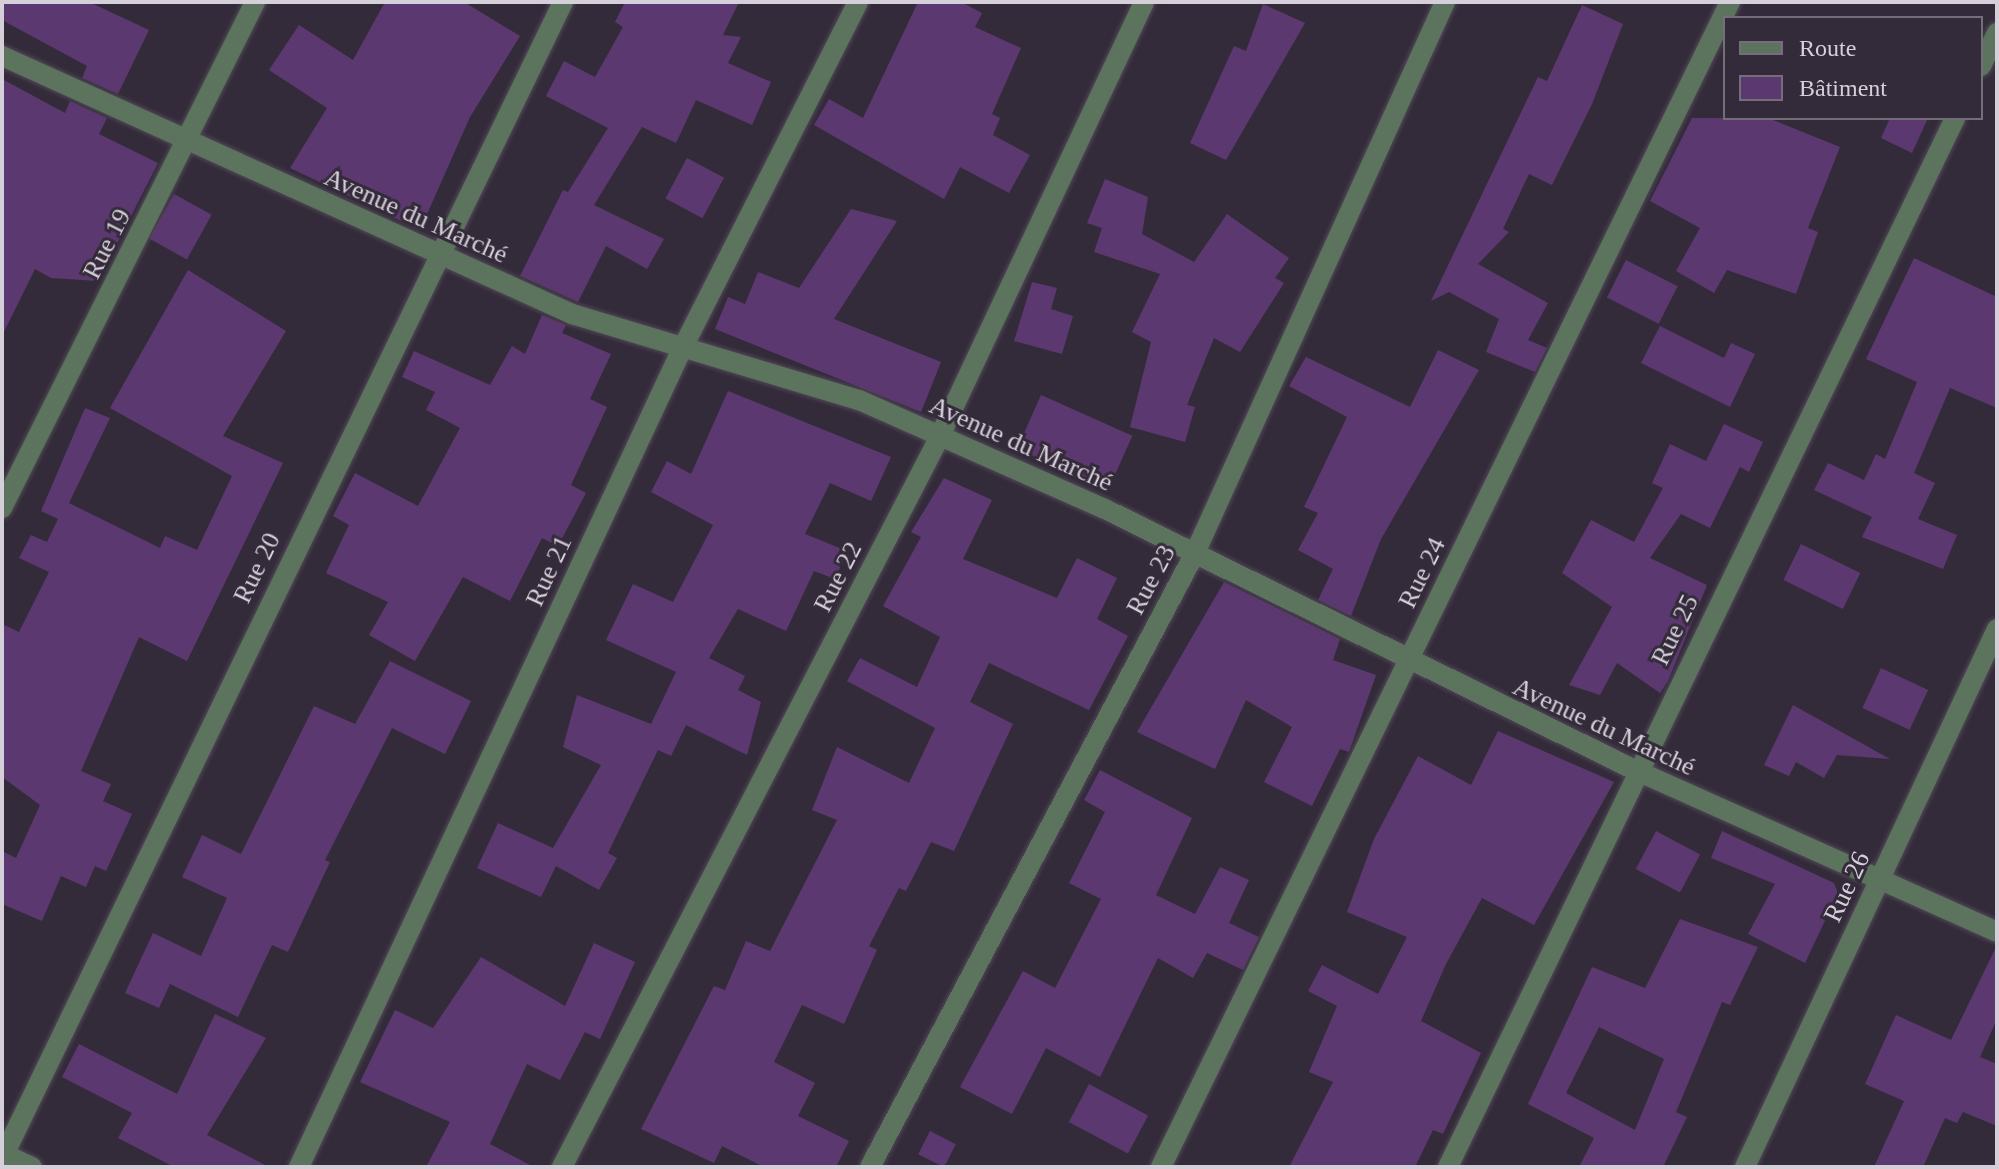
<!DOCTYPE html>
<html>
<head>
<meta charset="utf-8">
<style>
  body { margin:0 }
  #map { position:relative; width:1999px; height:1169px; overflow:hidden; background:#342b3a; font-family:Georgia,serif }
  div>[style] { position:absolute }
  .building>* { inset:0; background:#5c3870; transform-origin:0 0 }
  .roads { filter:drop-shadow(0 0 2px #514957) drop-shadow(0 0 2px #514957) }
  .minor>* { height:20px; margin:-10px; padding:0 10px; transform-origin:10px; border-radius:10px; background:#5c735d }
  span { translate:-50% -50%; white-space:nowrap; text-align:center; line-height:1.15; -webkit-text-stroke:6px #342b3a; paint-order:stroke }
  .street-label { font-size:26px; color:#d5cfd9 }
  .frame { position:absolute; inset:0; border:4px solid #d5cfd9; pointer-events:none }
  .legend { position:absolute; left:1723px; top:16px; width:260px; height:104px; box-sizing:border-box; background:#342b3a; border:2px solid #746d7a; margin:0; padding:10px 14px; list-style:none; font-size:24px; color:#d5cfd9 }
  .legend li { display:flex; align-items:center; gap:16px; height:40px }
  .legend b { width:40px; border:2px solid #746d7a }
</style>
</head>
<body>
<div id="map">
  <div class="building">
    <i style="clip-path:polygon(2px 2px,89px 2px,149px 30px,118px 94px,82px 78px,87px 66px,2px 20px)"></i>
    <i style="clip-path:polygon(385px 2px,464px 2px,520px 36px,470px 117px,420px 230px,290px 168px,327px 108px,269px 70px,299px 25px,353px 60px)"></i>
    <i style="clip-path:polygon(625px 2px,739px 2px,723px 35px,741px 37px,728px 63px,771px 82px,752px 125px,696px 100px,676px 143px,642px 127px,594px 205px,664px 239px,647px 269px,606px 246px,578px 302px,520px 276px,563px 190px,568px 192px,608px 128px,546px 96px,564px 61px,595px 77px,623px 27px,615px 22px)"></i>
    <i style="clip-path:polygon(918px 2px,961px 2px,982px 13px,975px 27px,1021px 48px,992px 114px,1000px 118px,993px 135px,1030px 155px,1009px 193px,960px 167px,944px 199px,814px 125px,829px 99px,863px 118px)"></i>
    <i style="clip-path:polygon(1263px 4px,1305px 23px,1226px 160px,1190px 143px,1234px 46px,1246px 51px)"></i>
    <i style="clip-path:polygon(1582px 5px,1623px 24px,1592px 104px,1552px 185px,1529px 174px,1503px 229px,1509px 232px,1478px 264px,1548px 303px,1528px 340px,1547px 348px,1535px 372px,1486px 352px,1499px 319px,1449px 292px,1431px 301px,1538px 77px,1547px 81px)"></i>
    <i style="clip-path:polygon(2px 79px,65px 113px,70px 101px,107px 118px,99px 134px,158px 163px,98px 281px,51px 278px,35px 269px,2px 336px)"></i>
    <i style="clip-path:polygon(1692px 118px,1768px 118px,1840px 147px,1808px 228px,1818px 232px,1796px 294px,1727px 270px,1714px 293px,1676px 271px,1700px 228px,1650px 201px)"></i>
    <i style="clip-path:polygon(1890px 118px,1928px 118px,1912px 153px,1881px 138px)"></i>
    <i style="left:687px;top:158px;width:42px;height:46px;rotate:28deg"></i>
    <i style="clip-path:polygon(1105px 179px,1148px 197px,1142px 234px,1194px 262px,1227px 214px,1289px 258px,1275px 278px,1284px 283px,1240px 352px,1214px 338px,1187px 405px,1195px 407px,1185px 442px,1130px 427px,1151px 342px,1132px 332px,1160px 274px,1094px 252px,1102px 228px,1087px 223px)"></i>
    <i style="left:174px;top:194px;width:43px;height:51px;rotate:29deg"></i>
    <i style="clip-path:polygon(851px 209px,897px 221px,834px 319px,941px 362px,921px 412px,715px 329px,728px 297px,745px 304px,758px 272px,799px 288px)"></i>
    <i style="clip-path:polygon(1914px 258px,1997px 297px,1997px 408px,1950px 388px,1914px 473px,1935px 483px,1918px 519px,1957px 535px,1943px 569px,1862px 537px,1872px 517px,1814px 490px,1828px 463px,1864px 480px,1876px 454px,1885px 459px,1917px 382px,1866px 359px)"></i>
    <i style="left:1626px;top:260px;width:58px;height:42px;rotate:27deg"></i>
    <i style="clip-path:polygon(188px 270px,286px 331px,223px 436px,283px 463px,187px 661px,139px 637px,81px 771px,111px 784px,103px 801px,132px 814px,106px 871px,95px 866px,86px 887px,61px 876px,42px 921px,2px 904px,2px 851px,16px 858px,40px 805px,2px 777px,2px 624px,19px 632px,49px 572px,19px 558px,31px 535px,47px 542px,58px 519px,41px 511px,85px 408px,110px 418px,69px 503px,160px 548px,165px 536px,197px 550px,232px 476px,110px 408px)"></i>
    <i style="clip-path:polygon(1032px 282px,1057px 288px,1051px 309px,1073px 316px,1062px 354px,1014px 341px)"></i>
    <i style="clip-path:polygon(542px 315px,566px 325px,562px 333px,611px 354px,590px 399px,607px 407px,571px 485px,586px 493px,558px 546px,542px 538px,510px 601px,463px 577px,415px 661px,369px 635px,388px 602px,326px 573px,349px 525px,333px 516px,355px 473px,418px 506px,460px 428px,426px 410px,435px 392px,402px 377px,414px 351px,490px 385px,512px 346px,525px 354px)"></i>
    <i style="clip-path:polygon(1660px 326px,1724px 358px,1731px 343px,1755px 354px,1730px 407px,1641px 363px)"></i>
    <i style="clip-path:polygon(1438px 350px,1479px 370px,1381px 539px,1351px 616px,1318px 600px,1333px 569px,1298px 550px,1318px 513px,1304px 507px,1347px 417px,1289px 386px,1306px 357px,1410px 407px)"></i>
    <i style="clip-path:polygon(728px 391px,891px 457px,871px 501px,830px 483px,805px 534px,847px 551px,835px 579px,814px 571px,786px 631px,738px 609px,709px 658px,745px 676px,738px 690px,761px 702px,747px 755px,686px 725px,671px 756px,658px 750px,608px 853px,617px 858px,599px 890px,556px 866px,541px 897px,477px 868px,498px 823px,553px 848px,601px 765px,563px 747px,577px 695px,651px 724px,676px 672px,606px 640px,633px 584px,673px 602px,713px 525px,651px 492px,667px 461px,691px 474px)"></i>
    <i style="left:1041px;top:395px;width:100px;height:59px;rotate:24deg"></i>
    <i style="clip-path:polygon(1724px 424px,1763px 442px,1749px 472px,1740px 467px,1710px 528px,1681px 514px,1650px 558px,1707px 585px,1668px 681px,1660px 693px,1617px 663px,1600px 695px,1569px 685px,1612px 607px,1562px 573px,1591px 520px,1634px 542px,1663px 488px,1652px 483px,1670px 444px,1706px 461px)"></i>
    <i style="clip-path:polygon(944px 478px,992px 500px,963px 559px,1057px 598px,1077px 558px,1117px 578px,1097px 619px,1128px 636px,1089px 710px,989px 663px,970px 702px,1013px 724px,954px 851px,931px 842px,906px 891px,899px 888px,869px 946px,877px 950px,844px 1024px,802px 1005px,774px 1062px,815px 1083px,798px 1116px,849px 1141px,836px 1167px,764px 1167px,722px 1146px,714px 1163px,641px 1129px,714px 986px,725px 990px,746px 941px,770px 951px,837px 820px,812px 810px,837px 747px,909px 783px,935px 728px,847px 681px,860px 658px,917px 687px,940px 637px,883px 606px,921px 537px,911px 532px)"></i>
    <i style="left:1801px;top:544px;width:66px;height:40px;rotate:26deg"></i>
    <i style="clip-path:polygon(1224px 582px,1340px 639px,1333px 660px,1376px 675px,1349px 752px,1340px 749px,1312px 806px,1264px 782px,1292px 727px,1246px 700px,1215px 769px,1137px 732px)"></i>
    <i style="clip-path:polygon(390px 661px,471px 701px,445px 754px,392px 728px,325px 860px,330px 862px,288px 952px,272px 945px,238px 1017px,170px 984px,159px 1008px,125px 993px,153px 933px,201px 956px,227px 898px,182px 877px,202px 835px,241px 854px,314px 706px,355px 724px)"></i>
    <i style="left:1881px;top:668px;width:52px;height:44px;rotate:25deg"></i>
    <i style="clip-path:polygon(1793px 705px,1890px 759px,1837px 755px,1824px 778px,1796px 762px,1789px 776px,1764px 765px)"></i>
    <i style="clip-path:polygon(1498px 731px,1614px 782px,1534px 925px,1482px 898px,1446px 964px,1421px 1021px,1481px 1053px,1443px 1134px,1433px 1130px,1415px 1167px,1289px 1167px,1333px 1082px,1309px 1072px,1337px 1006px,1308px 991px,1322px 965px,1378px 994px,1407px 937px,1347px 912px,1374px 839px,1418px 756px,1471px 785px)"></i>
    <i style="clip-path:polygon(1100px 770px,1192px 818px,1156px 895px,1195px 914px,1220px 867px,1249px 880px,1229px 923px,1259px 937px,1243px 970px,1207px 953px,1193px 978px,1158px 958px,1100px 1077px,1046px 1048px,1012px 1114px,960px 1087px,1023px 971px,1055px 988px,1101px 899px,1069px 883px,1105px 812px,1084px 800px)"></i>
    <i style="left:1656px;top:831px;width:50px;height:43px;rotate:28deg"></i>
    <i style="clip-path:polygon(1722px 831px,1834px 883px,1838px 893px,1805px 963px,1748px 934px,1775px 884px,1711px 858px)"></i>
    <i style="clip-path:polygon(evenodd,1680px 919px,1758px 947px,1730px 1005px,1722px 1002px,1676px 1112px,1687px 1117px,1663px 1167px,1579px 1167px,1594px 1138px,1528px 1104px,1592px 967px,1645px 988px,1680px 919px,1599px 1027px,1664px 1059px,1635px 1130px,1566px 1093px,1599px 1027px)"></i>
    <i style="clip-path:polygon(594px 943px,635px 962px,600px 1039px,585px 1032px,560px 1080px,527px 1064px,490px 1144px,534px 1167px,426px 1167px,450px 1122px,360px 1082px,395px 1010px,433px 1028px,481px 957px,565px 1006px)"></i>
    <i style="clip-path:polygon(1997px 945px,1997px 1019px,1980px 1057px,1997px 1064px,1997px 1126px,1963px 1112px,1957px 1123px,1945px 1118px,1923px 1167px,1874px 1167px,1904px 1101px,1865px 1084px,1896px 1015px,1951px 1040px)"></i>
    <i style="clip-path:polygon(215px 1014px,266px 1038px,207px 1135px,269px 1167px,174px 1167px,118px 1138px,132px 1113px,62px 1077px,79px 1044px,177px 1094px)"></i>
    <i style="left:1089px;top:1084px;width:67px;height:43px;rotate:28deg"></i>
    <i style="left:930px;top:1131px;width:29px;height:26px;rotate:27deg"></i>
  </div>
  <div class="roads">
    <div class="minor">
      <i style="left:2px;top:56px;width:626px;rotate:24.35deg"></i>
      <i style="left:572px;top:314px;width:300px;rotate:16.7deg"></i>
      <i style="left:859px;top:400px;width:269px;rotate:23.9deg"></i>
      <i style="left:1105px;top:509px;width:591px;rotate:26.22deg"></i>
      <i style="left:1635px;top:770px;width:397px;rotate:24.1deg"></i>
      <i style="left:1981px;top:66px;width:37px;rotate:-64deg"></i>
      <i style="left:2px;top:508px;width:566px;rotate:-63.43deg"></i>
      <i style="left:2px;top:1153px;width:33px;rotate:25deg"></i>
      <i style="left:2px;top:1159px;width:1286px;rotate:-64.13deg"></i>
      <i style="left:299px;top:1167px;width:901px;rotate:-64.91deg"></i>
      <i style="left:681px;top:351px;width:391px;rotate:-63.1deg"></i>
      <i style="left:562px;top:1167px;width:821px;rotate:-62.65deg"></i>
      <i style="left:939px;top:438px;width:482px;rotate:-64.8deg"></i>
      <i style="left:870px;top:1167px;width:695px;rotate:-62.11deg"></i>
      <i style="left:1195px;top:553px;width:605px;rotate:-65.6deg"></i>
      <i style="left:1161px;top:1167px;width:1297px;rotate:-63.97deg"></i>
      <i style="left:1448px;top:1167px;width:1165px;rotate:-64.2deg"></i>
      <i style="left:1745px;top:1167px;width:594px;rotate:-64.9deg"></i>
    </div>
  </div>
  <div class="street-label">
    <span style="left:416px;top:216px;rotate:24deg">Avenue du Marché</span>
    <span style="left:107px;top:244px;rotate:-63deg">Rue 19</span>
    <span style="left:1021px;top:444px;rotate:24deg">Avenue du Marché</span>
    <span style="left:257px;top:568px;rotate:-64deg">Rue 20</span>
    <span style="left:549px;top:571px;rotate:-65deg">Rue 21</span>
    <span style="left:1422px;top:573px;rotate:-64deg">Rue 24</span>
    <span style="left:838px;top:577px;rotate:-63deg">Rue 22</span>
    <span style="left:1151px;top:580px;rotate:-62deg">Rue 23</span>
    <span style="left:1675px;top:630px;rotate:-64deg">Rue 25</span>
    <span style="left:1604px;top:727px;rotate:25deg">Avenue du Marché</span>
    <span style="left:1847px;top:887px;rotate:-65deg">Rue 26</span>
  </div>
  <div class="frame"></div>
  <ul class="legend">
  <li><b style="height:10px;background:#5c735d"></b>Route</li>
  <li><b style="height:22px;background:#5c3870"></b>Bâtiment</li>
  </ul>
</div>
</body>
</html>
